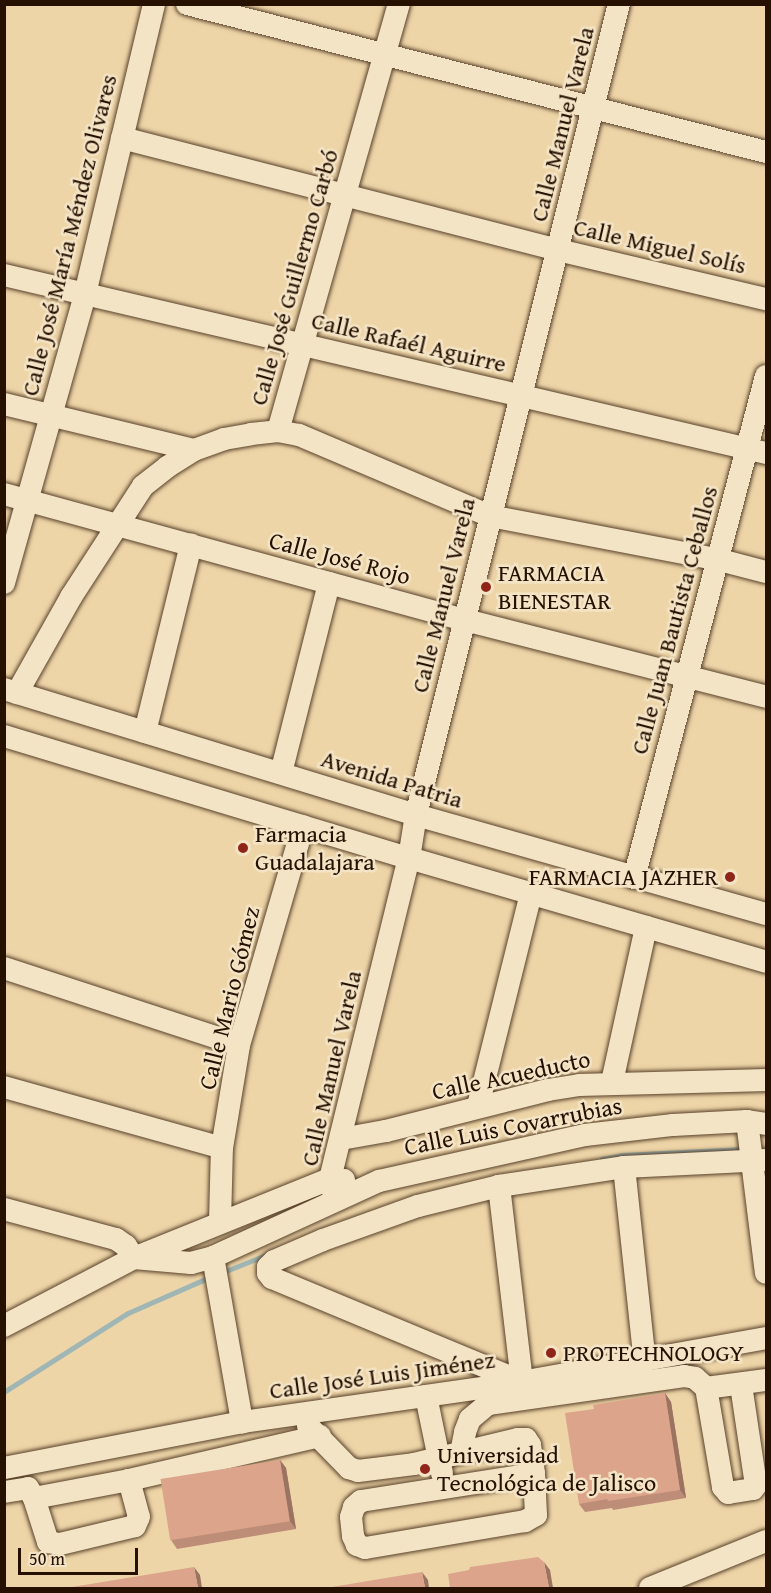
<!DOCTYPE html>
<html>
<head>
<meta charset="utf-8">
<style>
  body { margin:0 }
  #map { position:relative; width:771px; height:1593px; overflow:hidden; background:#eed5a8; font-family:"Gentium Book Plus",serif }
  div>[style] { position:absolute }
  .stream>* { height:4.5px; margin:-2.25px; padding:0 2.25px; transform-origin:2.25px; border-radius:2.25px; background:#9fb6b4 }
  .roads { filter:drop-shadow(0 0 2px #58412a) drop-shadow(0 0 2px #58412a) }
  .minor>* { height:22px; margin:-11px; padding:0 11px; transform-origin:11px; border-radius:11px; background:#f4e4c6 }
  .wall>* { inset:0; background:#bd8d78 }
  .shaded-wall>* { inset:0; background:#9a7361 }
  .building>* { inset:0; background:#dca48b; transform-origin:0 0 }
  .dots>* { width:16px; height:16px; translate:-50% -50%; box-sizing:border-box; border:3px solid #f4e4c6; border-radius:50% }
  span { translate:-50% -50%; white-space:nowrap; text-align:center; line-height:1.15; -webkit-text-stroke:5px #f4e4c6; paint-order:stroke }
  .street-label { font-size:24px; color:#261000 }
  .poi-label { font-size:24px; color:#261000 }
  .left { translate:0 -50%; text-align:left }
  .right { translate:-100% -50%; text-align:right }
  .frame { position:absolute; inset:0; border:6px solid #261000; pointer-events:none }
  .scale { position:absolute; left:18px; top:1548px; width:120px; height:27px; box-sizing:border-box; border:3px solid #261000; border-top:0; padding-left:8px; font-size:18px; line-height:21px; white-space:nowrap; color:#261000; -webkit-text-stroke:4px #f4e4c6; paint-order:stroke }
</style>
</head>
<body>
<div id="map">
  <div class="stream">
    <i style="left:602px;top:1159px;width:20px;rotate:-11deg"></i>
    <i style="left:622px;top:1155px;width:121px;rotate:-2.8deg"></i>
    <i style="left:221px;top:1273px;width:48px;rotate:-21.8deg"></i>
    <i style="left:4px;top:1392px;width:147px;rotate:-32.5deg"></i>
    <i style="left:128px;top:1313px;width:90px;rotate:-23.7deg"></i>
  </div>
  <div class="roads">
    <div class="minor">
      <i style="left:187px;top:4px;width:598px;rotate:14.34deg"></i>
      <i style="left:122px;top:138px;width:450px;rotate:14.4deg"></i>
      <i style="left:558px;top:250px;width:214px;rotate:13.3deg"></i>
      <i style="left:4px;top:275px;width:783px;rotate:13.15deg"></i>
      <i style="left:4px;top:404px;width:195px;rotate:13.6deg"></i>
      <i style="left:278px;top:431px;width:444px;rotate:-74.2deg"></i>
      <i style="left:4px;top:494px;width:478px;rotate:15.3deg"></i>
      <i style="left:465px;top:620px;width:311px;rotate:14.3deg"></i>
      <i style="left:4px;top:583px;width:300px;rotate:-74.3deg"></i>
      <i style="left:85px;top:294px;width:298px;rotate:-76.6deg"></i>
      <i style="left:4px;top:689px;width:431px;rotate:17deg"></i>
      <i style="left:416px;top:815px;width:364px;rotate:15.8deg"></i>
      <i style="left:17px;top:693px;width:110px;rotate:-60.6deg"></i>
      <i style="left:71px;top:597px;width:132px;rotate:-57deg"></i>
      <i style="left:143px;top:486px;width:31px;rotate:-38deg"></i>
      <i style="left:167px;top:467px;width:32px;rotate:-32deg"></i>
      <i style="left:194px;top:450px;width:32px;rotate:-20deg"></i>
      <i style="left:224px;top:439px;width:27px;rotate:-10deg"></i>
      <i style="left:251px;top:434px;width:27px;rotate:-6deg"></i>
      <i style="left:278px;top:431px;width:21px;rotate:11deg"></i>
      <i style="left:299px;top:435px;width:207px;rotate:23deg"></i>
      <i style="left:490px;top:516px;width:230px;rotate:10.8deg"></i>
      <i style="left:716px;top:559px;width:52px;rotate:14.6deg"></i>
      <i style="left:145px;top:732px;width:193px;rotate:-76.2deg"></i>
      <i style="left:4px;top:736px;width:423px;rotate:16.8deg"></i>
      <i style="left:409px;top:858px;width:372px;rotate:16.2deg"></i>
      <i style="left:281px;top:773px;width:196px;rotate:-75.8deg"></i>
      <i style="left:634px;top:878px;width:519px;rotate:-75.27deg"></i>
      <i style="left:4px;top:968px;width:247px;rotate:18.1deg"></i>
      <i style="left:612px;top:1082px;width:159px;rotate:-77.6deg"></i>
      <i style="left:4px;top:1087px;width:226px;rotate:15.6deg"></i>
      <i style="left:478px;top:1106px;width:219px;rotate:-76deg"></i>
      <i style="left:747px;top:1121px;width:153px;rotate:82.9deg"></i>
      <i style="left:341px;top:1139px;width:46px;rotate:-10.1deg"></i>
      <i style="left:386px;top:1131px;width:167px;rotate:-14.2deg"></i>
      <i style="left:548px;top:1090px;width:32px;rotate:-9deg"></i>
      <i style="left:580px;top:1085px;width:186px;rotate:-1.5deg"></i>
      <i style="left:624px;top:1167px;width:196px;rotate:83.9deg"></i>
      <i style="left:499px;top:1186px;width:197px;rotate:83.3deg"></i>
      <i style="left:522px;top:1382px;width:271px;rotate:-157.4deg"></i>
      <i style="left:272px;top:1278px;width:6px;rotate:-129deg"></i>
      <i style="left:268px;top:1273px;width:6px;rotate:-90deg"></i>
      <i style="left:268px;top:1267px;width:8px;rotate:-45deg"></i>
      <i style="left:274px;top:1261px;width:53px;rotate:-23.2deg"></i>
      <i style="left:323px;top:1240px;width:101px;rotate:-19.7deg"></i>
      <i style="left:418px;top:1206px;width:83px;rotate:-13.9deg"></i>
      <i style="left:499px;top:1186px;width:126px;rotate:-8.6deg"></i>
      <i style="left:624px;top:1167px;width:142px;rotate:-2.8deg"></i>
      <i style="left:335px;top:1200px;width:22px;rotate:-103deg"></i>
      <i style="left:330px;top:1179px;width:331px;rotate:-76.2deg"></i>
      <i style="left:409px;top:858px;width:44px;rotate:-80.8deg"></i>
      <i style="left:416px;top:815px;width:836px;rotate:-75.95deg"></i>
      <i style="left:4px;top:1209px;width:116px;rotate:15deg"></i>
      <i style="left:116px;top:1239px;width:12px;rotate:35deg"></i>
      <i style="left:126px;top:1246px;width:14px;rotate:56deg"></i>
      <i style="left:220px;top:1222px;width:74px;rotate:-88.5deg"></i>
      <i style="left:222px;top:1148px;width:104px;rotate:-80.6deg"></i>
      <i style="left:239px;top:1045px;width:228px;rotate:-73.7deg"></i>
      <i style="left:213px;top:1257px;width:168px;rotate:80deg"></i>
      <i style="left:134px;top:1258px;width:57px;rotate:5deg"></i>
      <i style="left:191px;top:1263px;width:23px;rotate:-15deg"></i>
      <i style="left:213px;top:1257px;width:183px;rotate:-24.6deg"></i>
      <i style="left:379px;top:1181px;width:211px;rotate:-12.6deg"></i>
      <i style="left:585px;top:1135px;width:89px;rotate:-6.5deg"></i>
      <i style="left:673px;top:1125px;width:74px;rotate:-3.1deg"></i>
      <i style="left:747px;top:1121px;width:19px;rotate:9deg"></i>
      <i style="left:4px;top:1326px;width:147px;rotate:-27.6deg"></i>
      <i style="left:134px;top:1258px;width:211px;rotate:-22deg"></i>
      <i style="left:330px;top:1179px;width:14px;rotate:4deg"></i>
      <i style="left:741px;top:1385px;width:101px;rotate:81.5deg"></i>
      <i style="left:756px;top:1485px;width:5px;rotate:127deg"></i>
      <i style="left:753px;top:1489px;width:25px;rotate:171deg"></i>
      <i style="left:728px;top:1493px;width:8px;rotate:-130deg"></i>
      <i style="left:723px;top:1487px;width:100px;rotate:-99.7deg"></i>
      <i style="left:706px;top:1388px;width:61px;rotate:-7.6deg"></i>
      <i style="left:426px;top:1396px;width:79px;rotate:78.3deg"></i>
      <i style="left:308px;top:1426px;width:59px;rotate:45.7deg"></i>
      <i style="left:349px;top:1468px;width:9px;rotate:18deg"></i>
      <i style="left:358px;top:1471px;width:56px;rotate:-7.1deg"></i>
      <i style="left:414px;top:1464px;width:107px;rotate:-13.5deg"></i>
      <i style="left:518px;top:1439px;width:8px"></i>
      <i style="left:526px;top:1439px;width:7px;rotate:56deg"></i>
      <i style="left:530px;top:1445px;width:29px;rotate:82deg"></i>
      <i style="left:461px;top:1453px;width:21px;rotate:-79deg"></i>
      <i style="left:465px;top:1432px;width:14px;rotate:-69deg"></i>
      <i style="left:470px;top:1419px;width:23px;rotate:-40deg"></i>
      <i style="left:488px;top:1404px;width:198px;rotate:-8.1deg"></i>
      <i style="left:684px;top:1376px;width:11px;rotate:10deg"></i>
      <i style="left:695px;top:1378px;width:15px;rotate:42deg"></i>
      <i style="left:4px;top:1468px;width:242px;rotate:-10.9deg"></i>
      <i style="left:242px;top:1422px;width:283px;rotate:-8.1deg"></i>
      <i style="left:522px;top:1382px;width:248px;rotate:-10.2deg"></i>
      <i style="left:534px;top:1474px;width:41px;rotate:87.2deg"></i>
      <i style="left:536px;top:1515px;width:13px;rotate:151deg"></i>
      <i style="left:525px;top:1521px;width:162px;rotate:170.4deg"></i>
      <i style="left:365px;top:1548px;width:9px;rotate:-159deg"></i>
      <i style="left:357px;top:1545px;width:10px;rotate:-114deg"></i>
      <i style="left:353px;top:1536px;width:19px;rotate:-96deg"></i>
      <i style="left:351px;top:1517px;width:10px;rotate:-73deg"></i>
      <i style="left:354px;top:1507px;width:9px;rotate:-41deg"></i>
      <i style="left:361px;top:1501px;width:175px;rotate:-8.9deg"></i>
      <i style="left:129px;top:1480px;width:38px;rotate:75deg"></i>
      <i style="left:139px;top:1517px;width:10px;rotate:114deg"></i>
      <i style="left:135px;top:1526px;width:77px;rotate:166.5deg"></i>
      <i style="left:60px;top:1544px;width:12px;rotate:-171deg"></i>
      <i style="left:48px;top:1542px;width:46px;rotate:-107.7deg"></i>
      <i style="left:34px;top:1498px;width:97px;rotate:-10.7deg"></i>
      <i style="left:129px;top:1480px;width:196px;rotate:-13deg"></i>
      <i style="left:4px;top:1492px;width:24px;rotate:-9deg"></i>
      <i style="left:28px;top:1488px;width:12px;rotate:59deg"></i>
      <i style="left:650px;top:1588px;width:125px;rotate:-22.1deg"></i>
    </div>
  </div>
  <div class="wall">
    <i style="clip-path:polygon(665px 1393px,671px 1402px,686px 1498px,613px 1510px,612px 1508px,585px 1512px,579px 1504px,594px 1409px)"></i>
    <i style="clip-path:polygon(280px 1460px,286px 1468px,296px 1529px,177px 1549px,171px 1540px)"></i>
  </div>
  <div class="shaded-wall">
    <i style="clip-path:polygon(665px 1393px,671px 1402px,686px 1498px,680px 1490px)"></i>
    <i style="clip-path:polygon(280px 1460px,286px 1468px,296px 1529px,290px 1521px)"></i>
    <i style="clip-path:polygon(544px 1562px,550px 1570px,553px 1588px,549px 1588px)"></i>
    <i style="clip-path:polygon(194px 1567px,200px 1575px,202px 1588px,198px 1588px)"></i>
    <i style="clip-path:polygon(422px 1572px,428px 1580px,429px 1588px,425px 1588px)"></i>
  </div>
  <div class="building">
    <i style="clip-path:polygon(665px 1393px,680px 1490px,608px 1501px,607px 1499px,579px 1504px,565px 1413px,594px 1409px,593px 1405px)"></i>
    <i style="left:280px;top:1460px;width:62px;height:121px;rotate:81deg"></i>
    <i style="clip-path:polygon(538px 1557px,544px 1562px,549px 1588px,450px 1588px,448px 1574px,469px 1570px,470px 1567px)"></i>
    <i style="clip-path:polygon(194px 1567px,198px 1588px,66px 1588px)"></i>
    <i style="clip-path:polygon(422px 1572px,425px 1588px,326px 1588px)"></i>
  </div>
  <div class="dots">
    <i style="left:486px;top:587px;background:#8f2418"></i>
    <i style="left:243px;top:848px;background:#8f2418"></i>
    <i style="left:730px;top:877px;background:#8f2418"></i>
    <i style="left:551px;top:1353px;background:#8f2418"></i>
    <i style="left:425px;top:1469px;background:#8f2418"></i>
  </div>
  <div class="street-label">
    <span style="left:562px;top:124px;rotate:-76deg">Calle Manuel Varela</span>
    <span style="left:69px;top:235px;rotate:-76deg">Calle José María Méndez Olivares</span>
    <span style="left:660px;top:246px;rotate:13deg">Calle Miguel Solís</span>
    <span style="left:294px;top:277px;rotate:-74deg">Calle José Guillermo Carbó</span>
    <span style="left:409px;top:342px;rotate:13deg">Calle Rafaél Aguirre</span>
    <span style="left:340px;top:558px;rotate:15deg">Calle José Rojo</span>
    <span style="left:443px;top:595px;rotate:-76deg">Calle Manuel Varela</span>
    <span style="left:674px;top:620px;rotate:-75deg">Calle Juan Bautista Ceballos</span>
    <span style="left:392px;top:779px;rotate:17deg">Avenida Patria</span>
    <span style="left:229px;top:998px;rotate:-76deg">Calle Mario Gómez</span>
    <span style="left:331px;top:1068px;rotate:-77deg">Calle Manuel Varela</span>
    <span style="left:511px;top:1075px;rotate:-12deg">Calle Acueducto</span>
    <span style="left:513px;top:1126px;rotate:-11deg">Calle Luis Covarrubias</span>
    <span style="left:382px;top:1375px;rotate:-8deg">Calle José Luis Jiménez</span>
  </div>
  <div class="poi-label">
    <span class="left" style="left:498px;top:587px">FARMACIA<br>BIENESTAR</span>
    <span class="left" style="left:255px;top:848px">Farmacia<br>Guadalajara</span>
    <span class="right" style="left:718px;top:877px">FARMACIA JAZHER</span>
    <span class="left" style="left:563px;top:1353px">PROTECHNOLOGY</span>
    <span class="left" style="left:437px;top:1469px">Universidad<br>Tecnológica de Jalisco</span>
  </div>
  <div class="frame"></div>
  <div class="scale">50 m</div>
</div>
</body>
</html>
